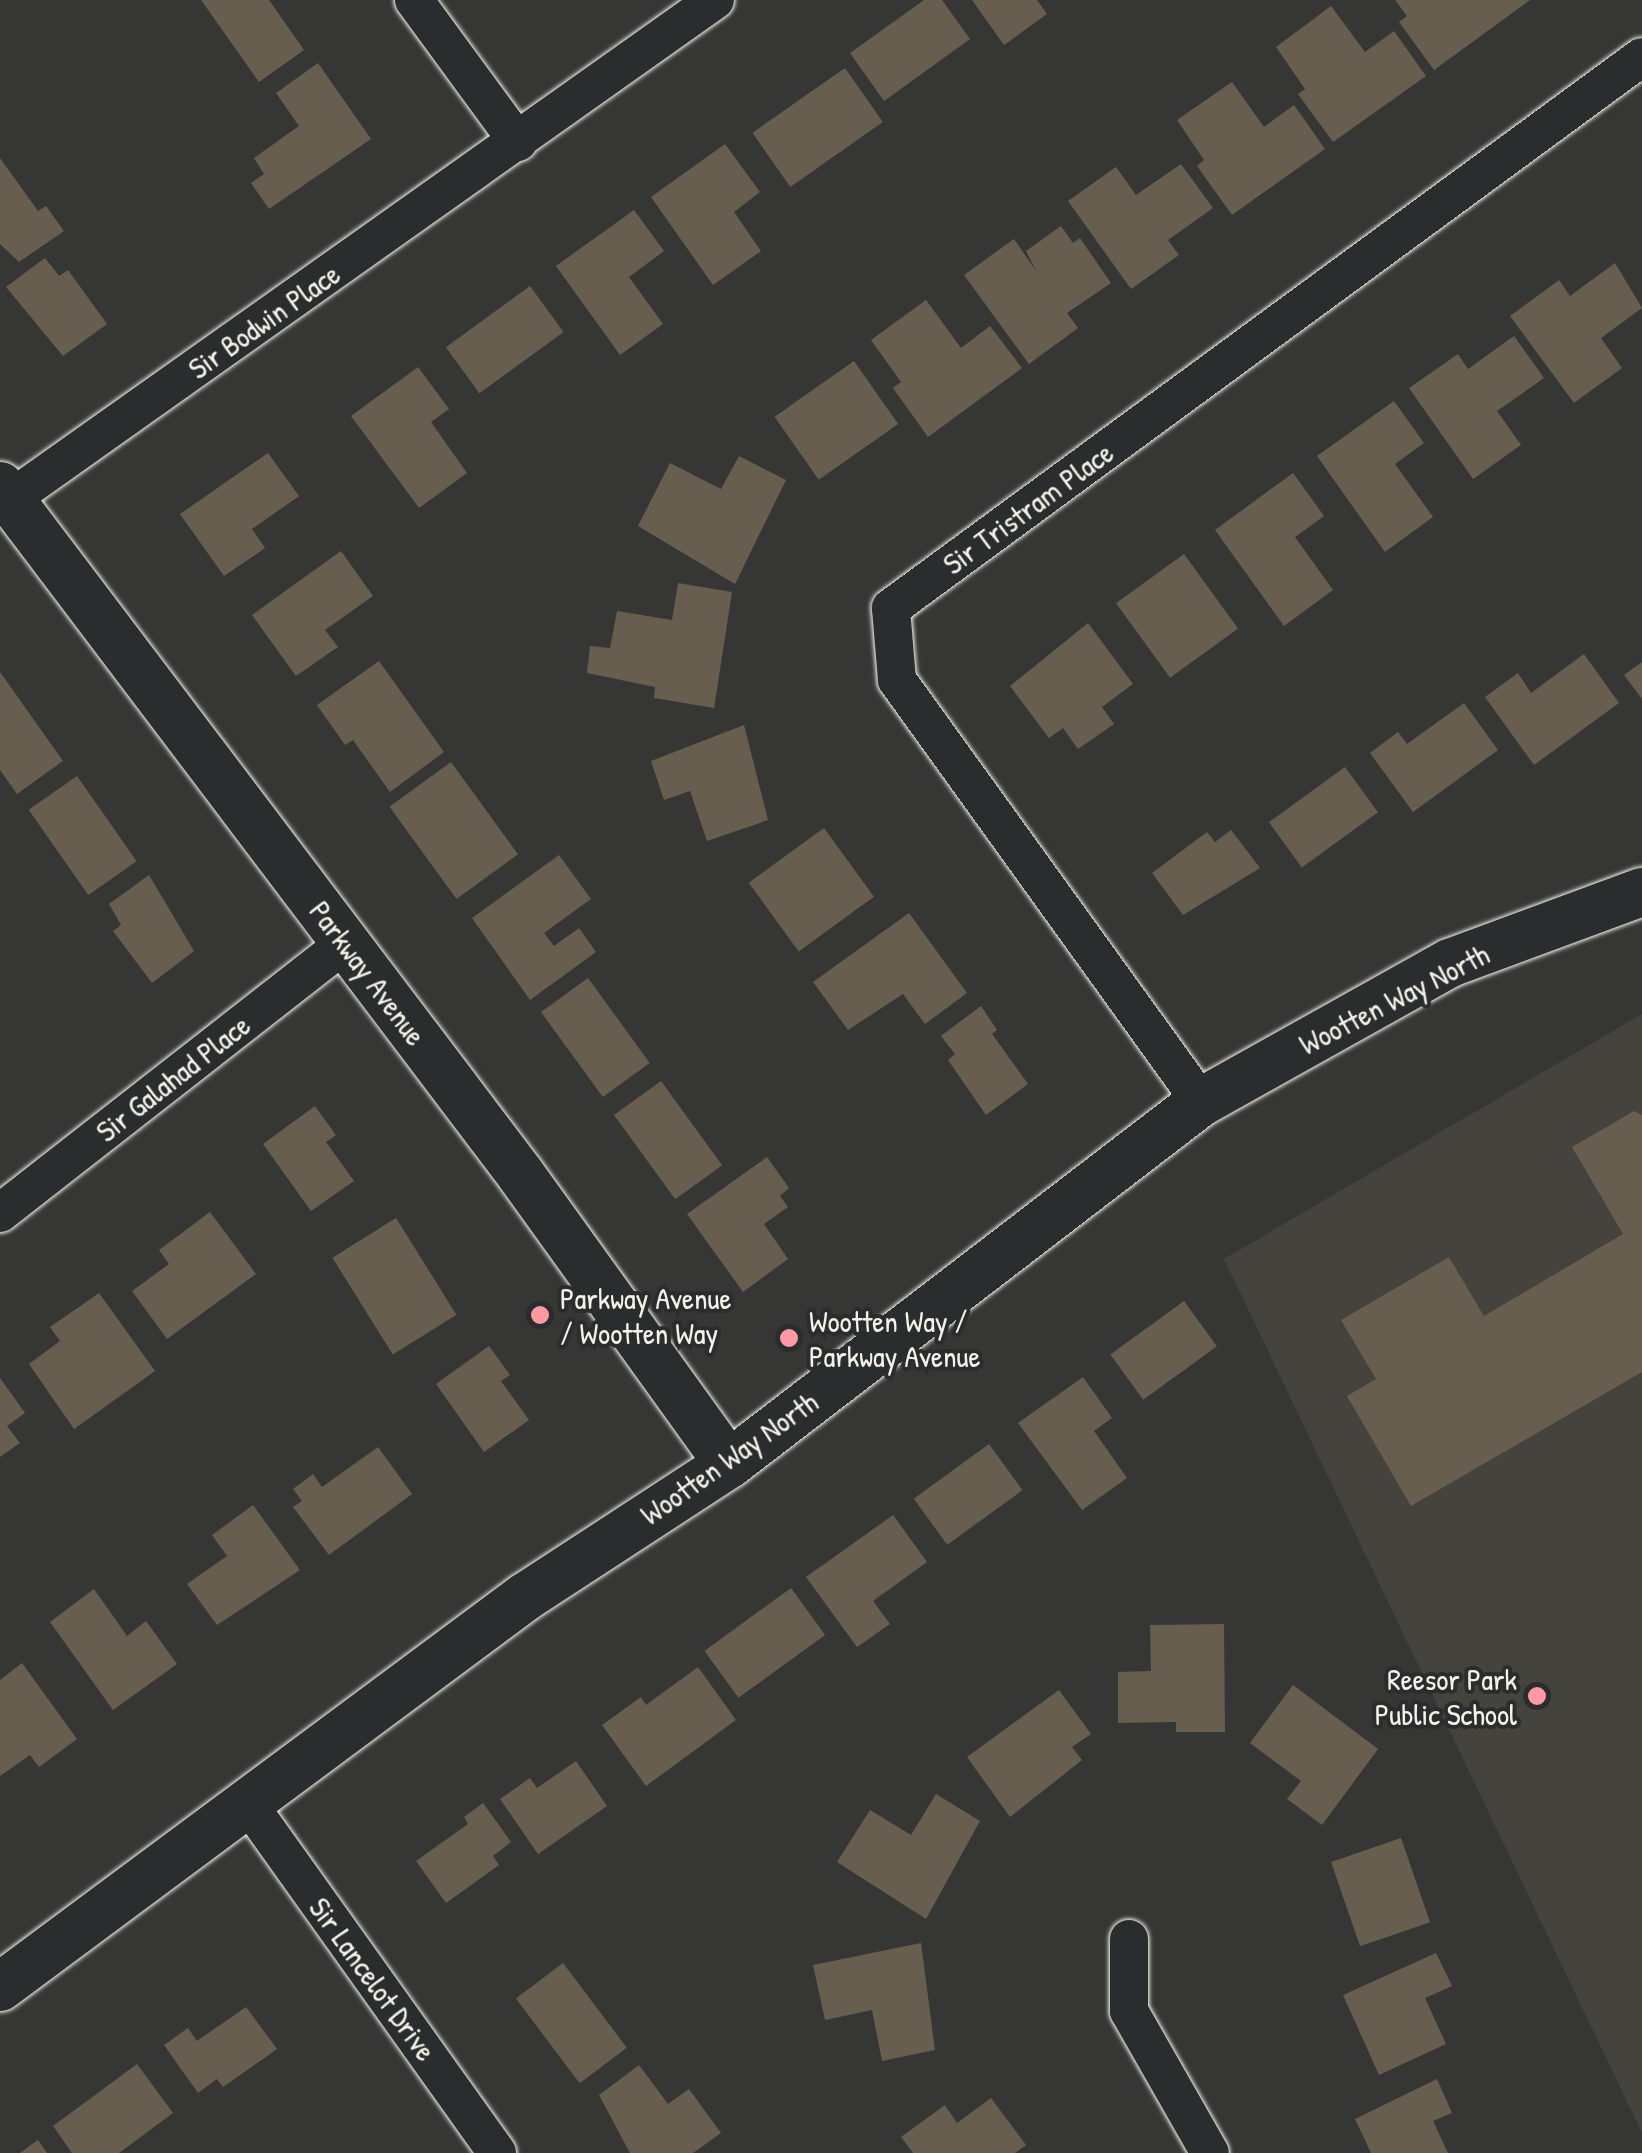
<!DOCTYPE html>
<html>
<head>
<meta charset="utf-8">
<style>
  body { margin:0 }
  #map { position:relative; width:1642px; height:2153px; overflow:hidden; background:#363735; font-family:"Patrick Hand",sans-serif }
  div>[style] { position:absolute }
  .built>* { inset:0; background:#45433d }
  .building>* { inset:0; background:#685e50; transform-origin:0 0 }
  .roads { filter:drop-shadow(0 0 2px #f4f1e8) drop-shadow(0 0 2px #f4f1e8) }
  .minor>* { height:38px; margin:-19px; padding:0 19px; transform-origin:19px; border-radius:19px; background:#2a2d2e }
  .tertiary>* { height:48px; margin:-24px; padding:0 24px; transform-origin:24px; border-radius:24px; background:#2a2d2e }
  .dots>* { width:28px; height:28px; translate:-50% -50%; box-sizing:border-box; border:5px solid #2a2d2e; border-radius:50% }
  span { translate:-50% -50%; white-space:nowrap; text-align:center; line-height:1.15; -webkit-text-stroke:8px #2a2d2e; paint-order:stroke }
  .street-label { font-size:30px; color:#f4f1e8 }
  .poi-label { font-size:30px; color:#f4f1e8 }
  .left { translate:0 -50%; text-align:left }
  .right { translate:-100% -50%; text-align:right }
</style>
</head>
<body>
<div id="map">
  <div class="built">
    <i style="clip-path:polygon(1642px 1014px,1642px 2133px,1224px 1259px)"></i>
  </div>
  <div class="building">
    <i style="clip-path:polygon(201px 0,269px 0,304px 50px,259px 82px)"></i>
    <i style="clip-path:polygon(924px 0,942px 0,970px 39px,884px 101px,850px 53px)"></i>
    <i style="clip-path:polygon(972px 0,1037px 0,1047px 14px,1004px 45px)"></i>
    <i style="clip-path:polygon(1395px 0,1530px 0,1434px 70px,1399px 22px,1407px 16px)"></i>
    <i style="clip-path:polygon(1331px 6px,1365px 52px,1394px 31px,1426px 76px,1333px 142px,1298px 94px,1305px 89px,1276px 47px)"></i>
    <i style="clip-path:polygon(318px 63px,371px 139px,269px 209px,251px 183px,264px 174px,254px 158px,299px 126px,276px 93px)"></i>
    <i style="left:845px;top:68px;width:66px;height:113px;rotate:55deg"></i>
    <i style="clip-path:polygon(1232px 82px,1264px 127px,1294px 105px,1325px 149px,1232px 215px,1197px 166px,1204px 160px,1177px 120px)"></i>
    <i style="clip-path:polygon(725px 144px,760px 192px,734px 212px,761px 251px,713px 285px,651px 197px)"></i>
    <i style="clip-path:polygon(0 158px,38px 211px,46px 206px,64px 231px,19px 262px,0 244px)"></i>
    <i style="clip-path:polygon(1181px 164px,1213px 208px,1168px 240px,1179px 255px,1131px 289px,1068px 201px,1116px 167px,1136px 195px)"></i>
    <i style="clip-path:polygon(634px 210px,664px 251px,629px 277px,663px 324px,620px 355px,556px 266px)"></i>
    <i style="clip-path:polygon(1061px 226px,1073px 243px,1080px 238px,1111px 283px,1067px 313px,1078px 328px,1029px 364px,964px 275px,1014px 239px,1036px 271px,1026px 251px)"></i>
    <i style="clip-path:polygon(45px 258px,59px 276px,68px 270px,107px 324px,63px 356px,6px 287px)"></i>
    <i style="clip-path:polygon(1615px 263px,1642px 308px,1601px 338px,1622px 368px,1574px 403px,1510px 316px,1559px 280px,1570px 296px)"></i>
    <i style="left:530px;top:286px;width:57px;height:104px;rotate:54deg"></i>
    <i style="clip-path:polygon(926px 300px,961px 348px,990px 326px,1022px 368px,928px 437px,893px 388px,901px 382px,871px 340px)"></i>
    <i style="clip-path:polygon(1514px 336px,1544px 378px,1497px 411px,1521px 445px,1473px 479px,1409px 388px,1458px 354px,1468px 369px)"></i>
    <i style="left:854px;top:361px;width:77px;height:97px;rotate:55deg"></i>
    <i style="clip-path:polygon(418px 367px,449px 409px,431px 422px,467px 473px,419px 508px,351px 416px)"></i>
    <i style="clip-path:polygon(1394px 401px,1424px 443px,1395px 464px,1433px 517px,1385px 552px,1317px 456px)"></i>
    <i style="clip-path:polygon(268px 453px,299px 496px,252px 529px,265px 548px,224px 576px,180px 514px)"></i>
    <i style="clip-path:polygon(739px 456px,786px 480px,735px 584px,638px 526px,670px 463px,721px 489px)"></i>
    <i style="clip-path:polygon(1293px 473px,1324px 516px,1295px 537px,1333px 590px,1284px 626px,1215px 530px)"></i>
    <i style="clip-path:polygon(341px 551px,373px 596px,325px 630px,338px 647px,296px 676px,252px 615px)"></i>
    <i style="left:1184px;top:554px;width:92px;height:84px;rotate:54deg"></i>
    <i style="clip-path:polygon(678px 583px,732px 592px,714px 708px,654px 698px,655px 687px,587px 673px,590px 646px,610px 648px,617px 611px,672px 620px)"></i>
    <i style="clip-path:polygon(1088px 623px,1133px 684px,1102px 707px,1114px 724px,1078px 749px,1063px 728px,1049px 738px,1010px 686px)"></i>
    <i style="clip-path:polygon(1584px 654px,1619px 703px,1534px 765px,1485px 697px,1518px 673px,1531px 693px)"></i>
    <i style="clip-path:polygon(379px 661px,444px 752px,390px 792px,353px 740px,345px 745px,317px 705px)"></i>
    <i style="clip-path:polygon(1642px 662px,1642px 699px,1624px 675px)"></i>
    <i style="clip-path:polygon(0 672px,63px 761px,17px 794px,0 770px)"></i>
    <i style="clip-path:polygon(1464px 703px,1498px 750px,1413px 812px,1370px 753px,1398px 732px,1407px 744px)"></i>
    <i style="clip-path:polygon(744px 725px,768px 820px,707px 841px,690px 791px,664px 800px,651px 761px)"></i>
    <i style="left:451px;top:762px;width:114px;height:76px;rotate:54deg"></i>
    <i style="left:1345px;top:767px;width:56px;height:94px;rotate:54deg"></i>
    <i style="left:77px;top:776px;width:104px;height:59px;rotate:55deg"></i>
    <i style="left:824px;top:828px;width:85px;height:93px;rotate:54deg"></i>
    <i style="clip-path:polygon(1231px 830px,1260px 868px,1183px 915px,1152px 873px,1207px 832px,1215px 842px)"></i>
    <i style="clip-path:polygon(559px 855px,591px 899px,544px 933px,554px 946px,579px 928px,596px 952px,530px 1000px,472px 918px)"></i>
    <i style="clip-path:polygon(149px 875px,194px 951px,152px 983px,113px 931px,121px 925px,109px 904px)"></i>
    <i style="clip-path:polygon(909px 913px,967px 993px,925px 1024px,903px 994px,848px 1030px,813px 982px)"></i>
    <i style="left:588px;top:978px;width:105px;height:58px;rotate:54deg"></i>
    <i style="clip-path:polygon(981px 1006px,997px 1030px,992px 1034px,1028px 1084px,986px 1115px,948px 1060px,955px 1054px,941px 1036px)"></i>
    <i style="left:661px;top:1081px;width:104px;height:58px;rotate:54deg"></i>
    <i style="clip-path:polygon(315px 1106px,336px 1135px,326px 1142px,354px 1181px,311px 1211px,263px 1144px)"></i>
    <i style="clip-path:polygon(1634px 1111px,1642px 1115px,1642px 1372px,1411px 1506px,1347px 1396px,1376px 1379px,1341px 1320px,1449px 1257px,1484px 1316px,1623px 1234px,1572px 1147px)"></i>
    <i style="clip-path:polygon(767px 1157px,789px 1188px,780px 1196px,788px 1207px,764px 1224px,788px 1259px,743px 1292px,687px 1214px)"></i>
    <i style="clip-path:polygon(210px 1212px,256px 1274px,167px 1339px,132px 1291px,169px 1264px,159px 1250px)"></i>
    <i style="left:396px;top:1218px;width:114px;height:75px;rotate:58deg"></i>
    <i style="clip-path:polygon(99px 1293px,155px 1371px,74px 1429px,29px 1364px,60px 1341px,50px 1327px)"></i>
    <i style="left:1184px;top:1301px;width:56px;height:91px;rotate:54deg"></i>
    <i style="clip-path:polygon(489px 1346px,510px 1375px,501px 1381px,529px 1420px,484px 1452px,436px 1384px)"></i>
    <i style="clip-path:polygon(1083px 1377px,1112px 1418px,1094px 1431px,1127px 1478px,1082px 1510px,1018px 1423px)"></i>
    <i style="clip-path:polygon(0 1378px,25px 1413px,7px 1426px,20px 1443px,0 1457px)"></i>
    <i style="left:989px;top:1444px;width:57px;height:93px;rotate:54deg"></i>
    <i style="clip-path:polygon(378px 1447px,412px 1494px,329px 1555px,293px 1507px,302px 1501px,293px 1489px,313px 1474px,322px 1487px)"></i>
    <i style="clip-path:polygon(253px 1505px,300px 1570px,217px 1625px,187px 1584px,227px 1556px,212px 1535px)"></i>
    <i style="clip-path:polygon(893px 1515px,927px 1562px,873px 1601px,890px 1624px,857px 1647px,806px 1577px)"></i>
    <i style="left:791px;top:1588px;width:58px;height:107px;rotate:54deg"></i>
    <i style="clip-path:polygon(94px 1589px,127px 1636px,146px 1621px,177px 1664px,113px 1710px,50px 1622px)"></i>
    <i style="clip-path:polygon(1224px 1624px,1225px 1732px,1176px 1732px,1176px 1722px,1118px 1723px,1118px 1672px,1151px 1671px,1150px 1625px)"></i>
    <i style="clip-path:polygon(22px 1663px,77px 1739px,39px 1767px,30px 1755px,0 1776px,0 1680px)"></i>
    <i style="clip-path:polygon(698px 1667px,736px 1720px,646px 1786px,602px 1725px,641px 1697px,646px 1705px)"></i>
    <i style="clip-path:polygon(1293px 1685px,1378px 1749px,1322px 1825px,1287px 1799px,1301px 1781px,1250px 1743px)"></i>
    <i style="clip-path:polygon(1059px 1690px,1091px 1734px,1072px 1747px,1082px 1760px,1010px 1817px,967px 1757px)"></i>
    <i style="clip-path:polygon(576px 1761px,607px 1806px,538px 1854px,500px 1799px,530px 1778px,537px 1788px)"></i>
    <i style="clip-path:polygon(936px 1794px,980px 1821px,926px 1919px,837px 1862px,870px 1810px,911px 1835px)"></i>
    <i style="clip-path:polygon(483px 1803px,511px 1842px,493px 1856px,499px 1865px,446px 1903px,416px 1861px,468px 1824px,464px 1817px)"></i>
    <i style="left:1401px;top:1838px;width:89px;height:74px;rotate:71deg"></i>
    <i style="clip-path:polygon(921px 1943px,935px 2050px,882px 2061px,872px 2010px,825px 2020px,813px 1965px)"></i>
    <i style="clip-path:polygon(1436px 1953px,1452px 1986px,1425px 1998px,1446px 2044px,1379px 2075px,1343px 1995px)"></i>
    <i style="left:563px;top:1963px;width:106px;height:59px;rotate:53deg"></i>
    <i style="clip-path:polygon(246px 2007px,277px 2049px,223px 2087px,217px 2079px,198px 2093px,164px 2045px,188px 2028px,197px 2041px)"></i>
    <i style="clip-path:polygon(137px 2064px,173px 2113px,119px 2153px,72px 2153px,53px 2126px)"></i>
    <i style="clip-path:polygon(639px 2065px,668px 2104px,689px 2089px,721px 2133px,693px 2153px,630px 2153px,599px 2095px)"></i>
    <i style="clip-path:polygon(1437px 2079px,1452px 2113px,1433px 2121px,1448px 2153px,1371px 2153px,1355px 2119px)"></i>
    <i style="clip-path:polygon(991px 2098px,1026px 2145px,1015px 2153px,913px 2153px,901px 2137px,945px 2105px,957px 2123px)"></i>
    <i style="clip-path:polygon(38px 2140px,47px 2153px,20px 2153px,35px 2142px)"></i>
  </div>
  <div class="roads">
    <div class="minor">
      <i style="left:414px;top:0;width:176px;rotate:53.8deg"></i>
      <i style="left:9px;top:500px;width:865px;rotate:-35.31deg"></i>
      <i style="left:1201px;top:1102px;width:520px;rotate:-125.77deg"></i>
      <i style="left:897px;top:680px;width:72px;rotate:-94.8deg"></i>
      <i style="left:891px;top:608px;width:931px;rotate:-36.27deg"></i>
      <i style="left:0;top:1213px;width:439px;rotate:-38deg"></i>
      <i style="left:249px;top:1805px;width:427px;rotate:54.5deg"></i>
      <i style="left:1129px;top:1939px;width:72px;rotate:90deg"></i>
      <i style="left:1129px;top:2011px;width:163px;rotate:60.3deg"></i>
    </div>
    <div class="tertiary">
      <i style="left:0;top:486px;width:864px;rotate:52.9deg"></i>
      <i style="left:521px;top:1175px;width:356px;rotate:54.3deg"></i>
      <i style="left:0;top:1987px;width:654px;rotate:-36.61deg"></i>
      <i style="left:525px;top:1597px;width:244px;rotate:-33.1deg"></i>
      <i style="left:729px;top:1464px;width:595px;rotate:-37.49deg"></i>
      <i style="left:1201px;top:1102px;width:285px;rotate:-29.2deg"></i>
      <i style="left:1450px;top:963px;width:205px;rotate:-20.3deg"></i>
    </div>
  </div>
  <div class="dots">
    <i style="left:540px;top:1315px;background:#ff9aa2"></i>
    <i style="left:789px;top:1338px;background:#ff9aa2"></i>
    <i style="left:1537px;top:1696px;background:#ff9aa2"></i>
  </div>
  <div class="street-label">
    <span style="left:264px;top:321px;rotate:-35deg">Sir Bodwin Place</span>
    <span style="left:1028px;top:508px;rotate:-36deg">Sir Tristram Place</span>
    <span style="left:368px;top:973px;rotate:53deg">Parkway Avenue</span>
    <span style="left:1394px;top:999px;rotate:-27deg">Wootten Way North</span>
    <span style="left:173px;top:1078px;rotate:-38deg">Sir Galahad Place</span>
    <span style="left:729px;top:1458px;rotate:-35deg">Wootten Way North</span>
    <span style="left:373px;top:1979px;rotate:54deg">Sir Lancelot Drive</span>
  </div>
  <div class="poi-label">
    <span class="left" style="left:560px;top:1315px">Parkway Avenue<br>/ Wootten Way</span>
    <span class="left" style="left:809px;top:1338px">Wootten Way /<br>Parkway Avenue</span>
    <span class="right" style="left:1517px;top:1696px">Reesor Park<br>Public School</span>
  </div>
</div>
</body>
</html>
